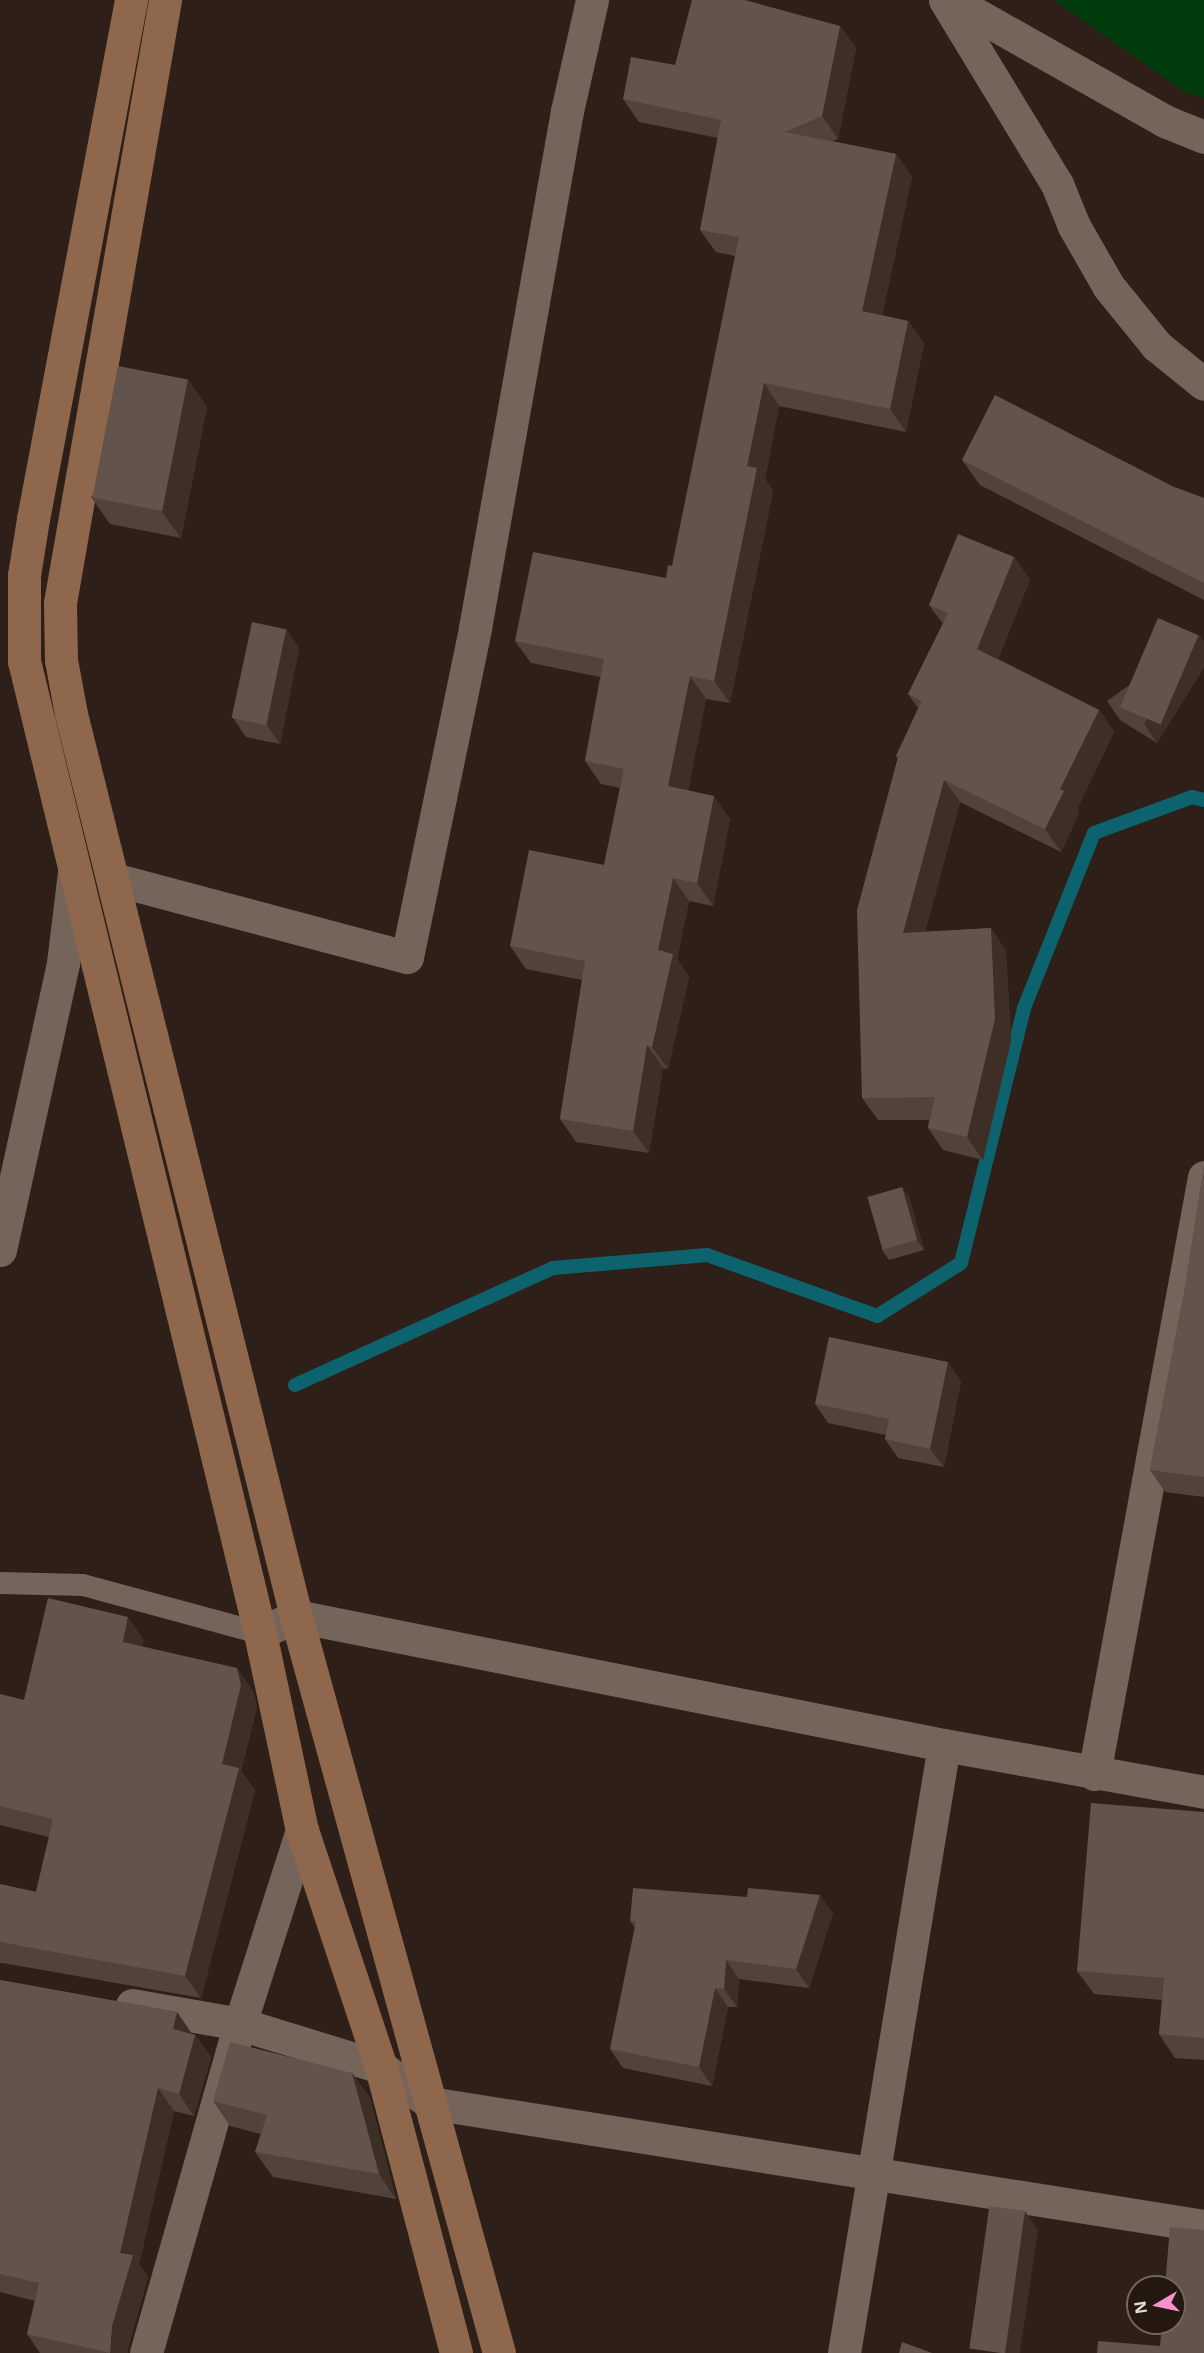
<!DOCTYPE html>
<html>
<head>
<meta charset="utf-8">
<style>
  body { margin:0 }
  #map { position:relative; width:1204px; height:2353px; overflow:hidden; background:#2e2018; font-family:"Noto Sans",sans-serif }
  div>[style] { position:absolute }
  .green>* { inset:0; background:#003b0e }
  .stream>* { height:14px; margin:-7px; padding:0 7px; transform-origin:7px; border-radius:7px; background:#0c636d }
  .service>* { height:22px; margin:-11px; padding:0 11px; transform-origin:11px; border-radius:11px; background:#75645a }
  .minor>* { height:33px; margin:-16.5px; padding:0 16.5px; transform-origin:16.5px; border-radius:16.5px; background:#75645a }
  .tertiary>* { height:33px; margin:-16.5px; padding:0 16.5px; transform-origin:16.5px; border-radius:16.5px; background:#75645a }
  .secondary>* { height:33px; margin:-16.5px; padding:0 16.5px; transform-origin:16.5px; border-radius:16.5px; background:#8f674c }
  .wall>* { inset:0; background:#52423c }
  .shaded-wall>* { inset:0; background:#3d2e26 }
  .building>* { inset:0; background:#62534c; transform-origin:0 0 }
  span { translate:-50% -50%; white-space:nowrap; text-align:center; line-height:1.15; -webkit-text-stroke:6px #24170f; paint-order:stroke }
  .north { position:absolute; left:1126px; top:2275px; width:60px; height:60px; box-sizing:border-box; background:#24170f; border:2px solid #71655e; border-radius:50%; rotate:261deg; font-size:16px; font-weight:700; line-height:24px; text-align:center; color:#e4dbd5 }
  .north::after { content:''; display:block; margin:auto; width:21px; height:27px; background:#f790cd; clip-path:polygon(50% 0,100% 100%,50% 72%,0 100%) }
</style>
</head>
<body>
<div id="map">
  <div class="green">
    <i style="clip-path:polygon(1054px 0,1204px 0,1204px 98px,1183px 91px)"></i>
  </div>
  <div class="stream">
    <i style="left:295px;top:1385px;width:283px;rotate:-24.4deg"></i>
    <i style="left:553px;top:1268px;width:155px;rotate:-4.8deg"></i>
    <i style="left:707px;top:1255px;width:181px;rotate:19.7deg"></i>
    <i style="left:877px;top:1316px;width:99px;rotate:-32.2deg"></i>
    <i style="left:961px;top:1263px;width:263px;rotate:-76.1deg"></i>
    <i style="left:1024px;top:1008px;width:188px;rotate:-68.2deg"></i>
    <i style="left:1094px;top:833px;width:104px;rotate:-20.2deg"></i>
    <i style="left:1192px;top:797px;width:12px;rotate:14deg"></i>
  </div>
  <div class="service">
    <i style="left:0;top:1583px;width:83px;rotate:1.4deg"></i>
    <i style="left:83px;top:1585px;width:183px;rotate:15.2deg"></i>
  </div>
  <div class="minor">
    <i style="left:945px;top:0;width:215px;rotate:58.7deg"></i>
    <i style="left:1057px;top:184px;width:45px;rotate:68deg"></i>
    <i style="left:1074px;top:226px;width:70px;rotate:60.2deg"></i>
    <i style="left:1109px;top:287px;width:76px;rotate:50.9deg"></i>
    <i style="left:1157px;top:346px;width:60px;rotate:39deg"></i>
    <i style="left:951px;top:0;width:248px;rotate:29.5deg"></i>
    <i style="left:1167px;top:122px;width:40px;rotate:22deg"></i>
    <i style="left:113px;top:879px;width:304px;rotate:14.9deg"></i>
    <i style="left:407px;top:957px;width:336px;rotate:-78.3deg"></i>
    <i style="left:475px;top:628px;width:525px;rotate:-79.91deg"></i>
    <i style="left:567px;top:111px;width:114px;rotate:-77.3deg"></i>
    <i style="left:0;top:1250px;width:294px;rotate:-77.6deg"></i>
    <i style="left:63px;top:963px;width:92px;rotate:-83.1deg"></i>
    <i style="left:1094px;top:1774px;width:607px;rotate:-79.56deg"></i>
    <i style="left:132px;top:2005px;width:110px;rotate:10deg"></i>
    <i style="left:240px;top:2024px;width:147px;rotate:17deg"></i>
    <i style="left:381px;top:2067px;width:61px;rotate:36.3deg"></i>
    <i style="left:430px;top:2103px;width:784px;rotate:9.03deg"></i>
    <i style="left:146px;top:2353px;width:342px;rotate:-74.1deg"></i>
    <i style="left:240px;top:2024px;width:204px;rotate:-72.3deg"></i>
    <i style="left:844px;top:2353px;width:616px;rotate:-80.66deg"></i>
  </div>
  <div class="tertiary">
    <i style="left:260px;top:1633px;width:40px;rotate:-25deg"></i>
    <i style="left:296px;top:1616px;width:661px;rotate:11.26deg"></i>
    <i style="left:944px;top:1745px;width:264px;rotate:10.2deg"></i>
  </div>
  <div class="secondary">
    <i style="left:131px;top:0;width:528px;rotate:100.69deg"></i>
    <i style="left:33px;top:519px;width:57px;rotate:99.1deg"></i>
    <i style="left:24px;top:575px;width:86px;rotate:90deg"></i>
    <i style="left:24px;top:661px;width:1000px;rotate:76.35deg"></i>
    <i style="left:260px;top:1633px;width:201px;rotate:78deg"></i>
    <i style="left:302px;top:1830px;width:250px;rotate:71.6deg"></i>
    <i style="left:381px;top:2067px;width:296px;rotate:75.3deg"></i>
    <i style="left:165px;top:0;width:612px;rotate:99.88deg"></i>
    <i style="left:60px;top:603px;width:57px;rotate:89deg"></i>
    <i style="left:61px;top:660px;width:55px;rotate:79.5deg"></i>
    <i style="left:71px;top:714px;width:930px;rotate:75.99deg"></i>
    <i style="left:296px;top:1616px;width:764px;rotate:74.6deg"></i>
  </div>
  <div class="wall">
    <i style="clip-path:polygon(840px 26px,856px 48px,838px 139px,832px 141px,896px 154px,912px 177px,882px 315px,908px 321px,924px 343px,906px 432px,779px 406px,765px 479px,773px 491px,730px 703px,706px 699px,688px 790px,730px 819px,713px 906px,689px 901px,677px 959px,689px 977px,668px 1069px,663px 1068px,649px 1153px,576px 1142px,560px 1119px,582px 980px,526px 969px,510px 946px,604px 865px,620px 788px,601px 784px,585px 761px,600px 677px,531px 663px,515px 641px,666px 578px,672px 566px,735px 256px,716px 252px,700px 230px,718px 138px,639px 122px,623px 99px,675px 65px)"></i>
    <i style="clip-path:polygon(188px 380px,207px 407px,181px 538px,110px 524px,91px 497px)"></i>
    <i style="clip-path:polygon(962px 460px,1174px 487px,1204px 498px,1204px 600px,980px 485px)"></i>
    <i style="clip-path:polygon(1014px 557px,1030px 580px,998px 659px,1099px 710px,1114px 732px,1077px 809px,1079px 813px,1061px 852px,960px 802px,925px 932px,991px 928px,1006px 951px,1011px 1041px,983px 1160px,943px 1150px,928px 1128px,929px 1120px,878px 1120px,862px 1098px,898px 759px,896px 756px,918px 708px,908px 694px,943px 624px,929px 605px)"></i>
    <i style="clip-path:polygon(286px 629px,299px 648px,280px 744px,246px 737px,233px 718px)"></i>
    <i style="clip-path:polygon(1199px 635px,1204px 642px,1204px 667px,1157px 743px,1120px 720px,1107px 701px)"></i>
    <i style="clip-path:polygon(1204px 1166px,1204px 1497px,1165px 1492px,1150px 1470px,1185px 1288px)"></i>
    <i style="clip-path:polygon(902px 1187px,909px 1197px,924px 1250px,889px 1260px,882px 1250px)"></i>
    <i style="clip-path:polygon(961px 1381px,944px 1467px,898px 1458px,885px 1439px,886px 1435px,828px 1423px,815px 1404px)"></i>
    <i style="clip-path:polygon(144px 1640px,142px 1646px,253px 1691px,257px 1707px,241px 1771px,255px 1790px,201px 1998px,3px 1963px,0 1963px,0 1884px,36px 1892px,49px 1837px,0 1825px,0 1694px,24px 1700px)"></i>
    <i style="clip-path:polygon(1204px 1812px,1204px 2060px,1175px 2058px,1159px 2034px,1162px 2000px,1094px 1994px,1077px 1971px)"></i>
    <i style="clip-path:polygon(833px 1913px,809px 1988px,739px 1979px,737px 2007px,728px 2007px,712px 2086px,623px 2068px,610px 2049px,635px 1928px,630px 1921px)"></i>
    <i style="clip-path:polygon(0 1980px,177px 2012px,192px 2034px,195px 2035px,211px 2057px,194px 2116px,174px 2111px,139px 2264px,148px 2277px,128px 2348px,128px 2353px,40px 2353px,27px 2334px,35px 2301px,0 2292px)"></i>
    <i style="clip-path:polygon(352px 2073px,370px 2098px,396px 2199px,273px 2177px,255px 2152px,261px 2134px,230px 2126px,213px 2101px)"></i>
  </div>
  <div class="shaded-wall">
    <i style="clip-path:polygon(840px 26px,856px 48px,838px 139px,822px 116px)"></i>
    <i style="clip-path:polygon(896px 154px,912px 177px,878px 334px,862px 311px)"></i>
    <i style="clip-path:polygon(908px 321px,924px 343px,906px 432px,890px 409px)"></i>
    <i style="clip-path:polygon(188px 380px,207px 407px,181px 538px,162px 512px)"></i>
    <i style="clip-path:polygon(764px 383px,779px 406px,765px 479px,773px 491px,730px 703px,714px 681px,747px 466px)"></i>
    <i style="clip-path:polygon(1014px 557px,1030px 580px,993px 671px,977px 649px)"></i>
    <i style="clip-path:polygon(286px 629px,299px 648px,280px 744px,267px 725px)"></i>
    <i style="clip-path:polygon(1199px 635px,1204px 642px,1204px 667px,1157px 743px,1144px 724px)"></i>
    <i style="clip-path:polygon(690px 676px,706px 699px,684px 809px,668px 786px)"></i>
    <i style="clip-path:polygon(1099px 710px,1114px 732px,1077px 809px,1079px 813px,1061px 852px,1045px 829px,1060px 789px)"></i>
    <i style="clip-path:polygon(944px 780px,960px 802px,919px 955px,903px 933px)"></i>
    <i style="clip-path:polygon(714px 796px,730px 819px,713px 906px,697px 883px)"></i>
    <i style="clip-path:polygon(673px 878px,689px 901px,677px 959px,689px 977px,668px 1069px,652px 1047px,658px 950px)"></i>
    <i style="clip-path:polygon(991px 928px,1006px 951px,1011px 1041px,983px 1160px,967px 1137px)"></i>
    <i style="clip-path:polygon(647px 1045px,663px 1068px,649px 1153px,633px 1131px)"></i>
    <i style="clip-path:polygon(902px 1187px,909px 1197px,924px 1250px,917px 1240px)"></i>
    <i style="clip-path:polygon(948px 1362px,961px 1381px,944px 1467px,930px 1449px)"></i>
    <i style="clip-path:polygon(128px 1617px,144px 1640px,138px 1664px,123px 1642px)"></i>
    <i style="clip-path:polygon(237px 1668px,253px 1691px,257px 1707px,241px 1771px,255px 1790px,201px 1998px,185px 1976px)"></i>
    <i style="clip-path:polygon(820px 1895px,833px 1913px,809px 1988px,796px 1969px)"></i>
    <i style="clip-path:polygon(726px 1960px,739px 1979px,737px 2007px,724px 1989px)"></i>
    <i style="clip-path:polygon(715px 1988px,728px 2007px,712px 2086px,699px 2067px)"></i>
    <i style="clip-path:polygon(177px 2012px,192px 2034px,173px 2029px)"></i>
    <i style="clip-path:polygon(195px 2035px,211px 2057px,194px 2116px,179px 2094px)"></i>
    <i style="clip-path:polygon(352px 2073px,370px 2098px,396px 2199px,379px 2174px)"></i>
    <i style="clip-path:polygon(158px 2088px,174px 2111px,139px 2264px,148px 2277px,128px 2348px,128px 2353px,110px 2353px,112px 2326px,120px 2253px)"></i>
    <i style="clip-path:polygon(1025px 2211px,1038px 2230px,1020px 2353px,1004px 2353px)"></i>
  </div>
  <div class="building">
    <i style="clip-path:polygon(692px 0,745px 0,840px 26px,822px 116px,785px 132px,896px 154px,862px 311px,908px 321px,890px 409px,764px 383px,747px 466px,757px 468px,714px 681px,690px 676px,668px 786px,714px 796px,697px 883px,673px 878px,658px 950px,673px 954px,652px 1047px,647px 1045px,633px 1131px,560px 1119px,585px 961px,510px 946px,529px 850px,604px 865px,624px 769px,585px 761px,604px 659px,515px 641px,533px 552px,666px 578px,668px 565px,672px 566px,739px 237px,700px 230px,721px 120px,623px 99px,631px 57px,675px 65px)"></i>
    <i style="left:118px;top:366px;width:71px;height:134px;rotate:11deg"></i>
    <i style="clip-path:polygon(995px 395px,1174px 487px,1204px 498px,1204px 583px,962px 460px)"></i>
    <i style="clip-path:polygon(958px 534px,1014px 557px,977px 649px,1099px 710px,1060px 789px,1064px 791px,1045px 829px,944px 780px,903px 933px,991px 928px,995px 1019px,967px 1137px,928px 1128px,935px 1097px,862px 1098px,857px 910px,898px 757px,896px 756px,922px 701px,908px 694px,948px 613px,929px 605px)"></i>
    <i style="left:1158px;top:618px;width:44px;height:97px;rotate:23deg"></i>
    <i style="left:252px;top:622px;width:35px;height:98px;rotate:12deg"></i>
    <i style="clip-path:polygon(1204px 1166px,1204px 1477px,1150px 1470px,1185px 1288px)"></i>
    <i style="left:902px;top:1187px;width:55px;height:36px;rotate:74deg"></i>
    <i style="clip-path:polygon(829px 1337px,948px 1362px,930px 1449px,885px 1439px,889px 1419px,815px 1404px)"></i>
    <i style="clip-path:polygon(48px 1598px,128px 1617px,123px 1642px,237px 1668px,241px 1685px,222px 1764px,239px 1768px,185px 1976px,0 1942px,0 1884px,36px 1892px,53px 1819px,0 1806px,0 1694px,24px 1700px)"></i>
    <i style="clip-path:polygon(1091px 1803px,1204px 1812px,1204px 2038px,1159px 2034px,1164px 1978px,1077px 1971px)"></i>
    <i style="clip-path:polygon(633px 1888px,747px 1897px,748px 1888px,820px 1895px,796px 1969px,726px 1960px,724px 1989px,715px 1988px,699px 2067px,610px 2049px,636px 1921px,630px 1921px)"></i>
    <i style="clip-path:polygon(0 1980px,177px 2012px,173px 2029px,195px 2035px,179px 2094px,158px 2088px,120px 2253px,133px 2255px,112px 2326px,110px 2353px,27px 2334px,39px 2283px,0 2274px)"></i>
    <i style="clip-path:polygon(230px 2042px,352px 2073px,379px 2174px,255px 2152px,267px 2115px,213px 2101px)"></i>
    <i style="left:1025px;top:2211px;width:144px;height:36px;rotate:98deg"></i>
    <i style="clip-path:polygon(1170px 2227px,1204px 2230px,1204px 2353px,1097px 2353px,1098px 2341px,1160px 2346px,1162px 2323px,1174px 2323px,1174px 2287px,1165px 2287px)"></i>
    <i style="clip-path:polygon(902px 2342px,932px 2353px,899px 2353px)"></i>
  </div>
  <div class="north">N</div>
</div>
</body>
</html>
